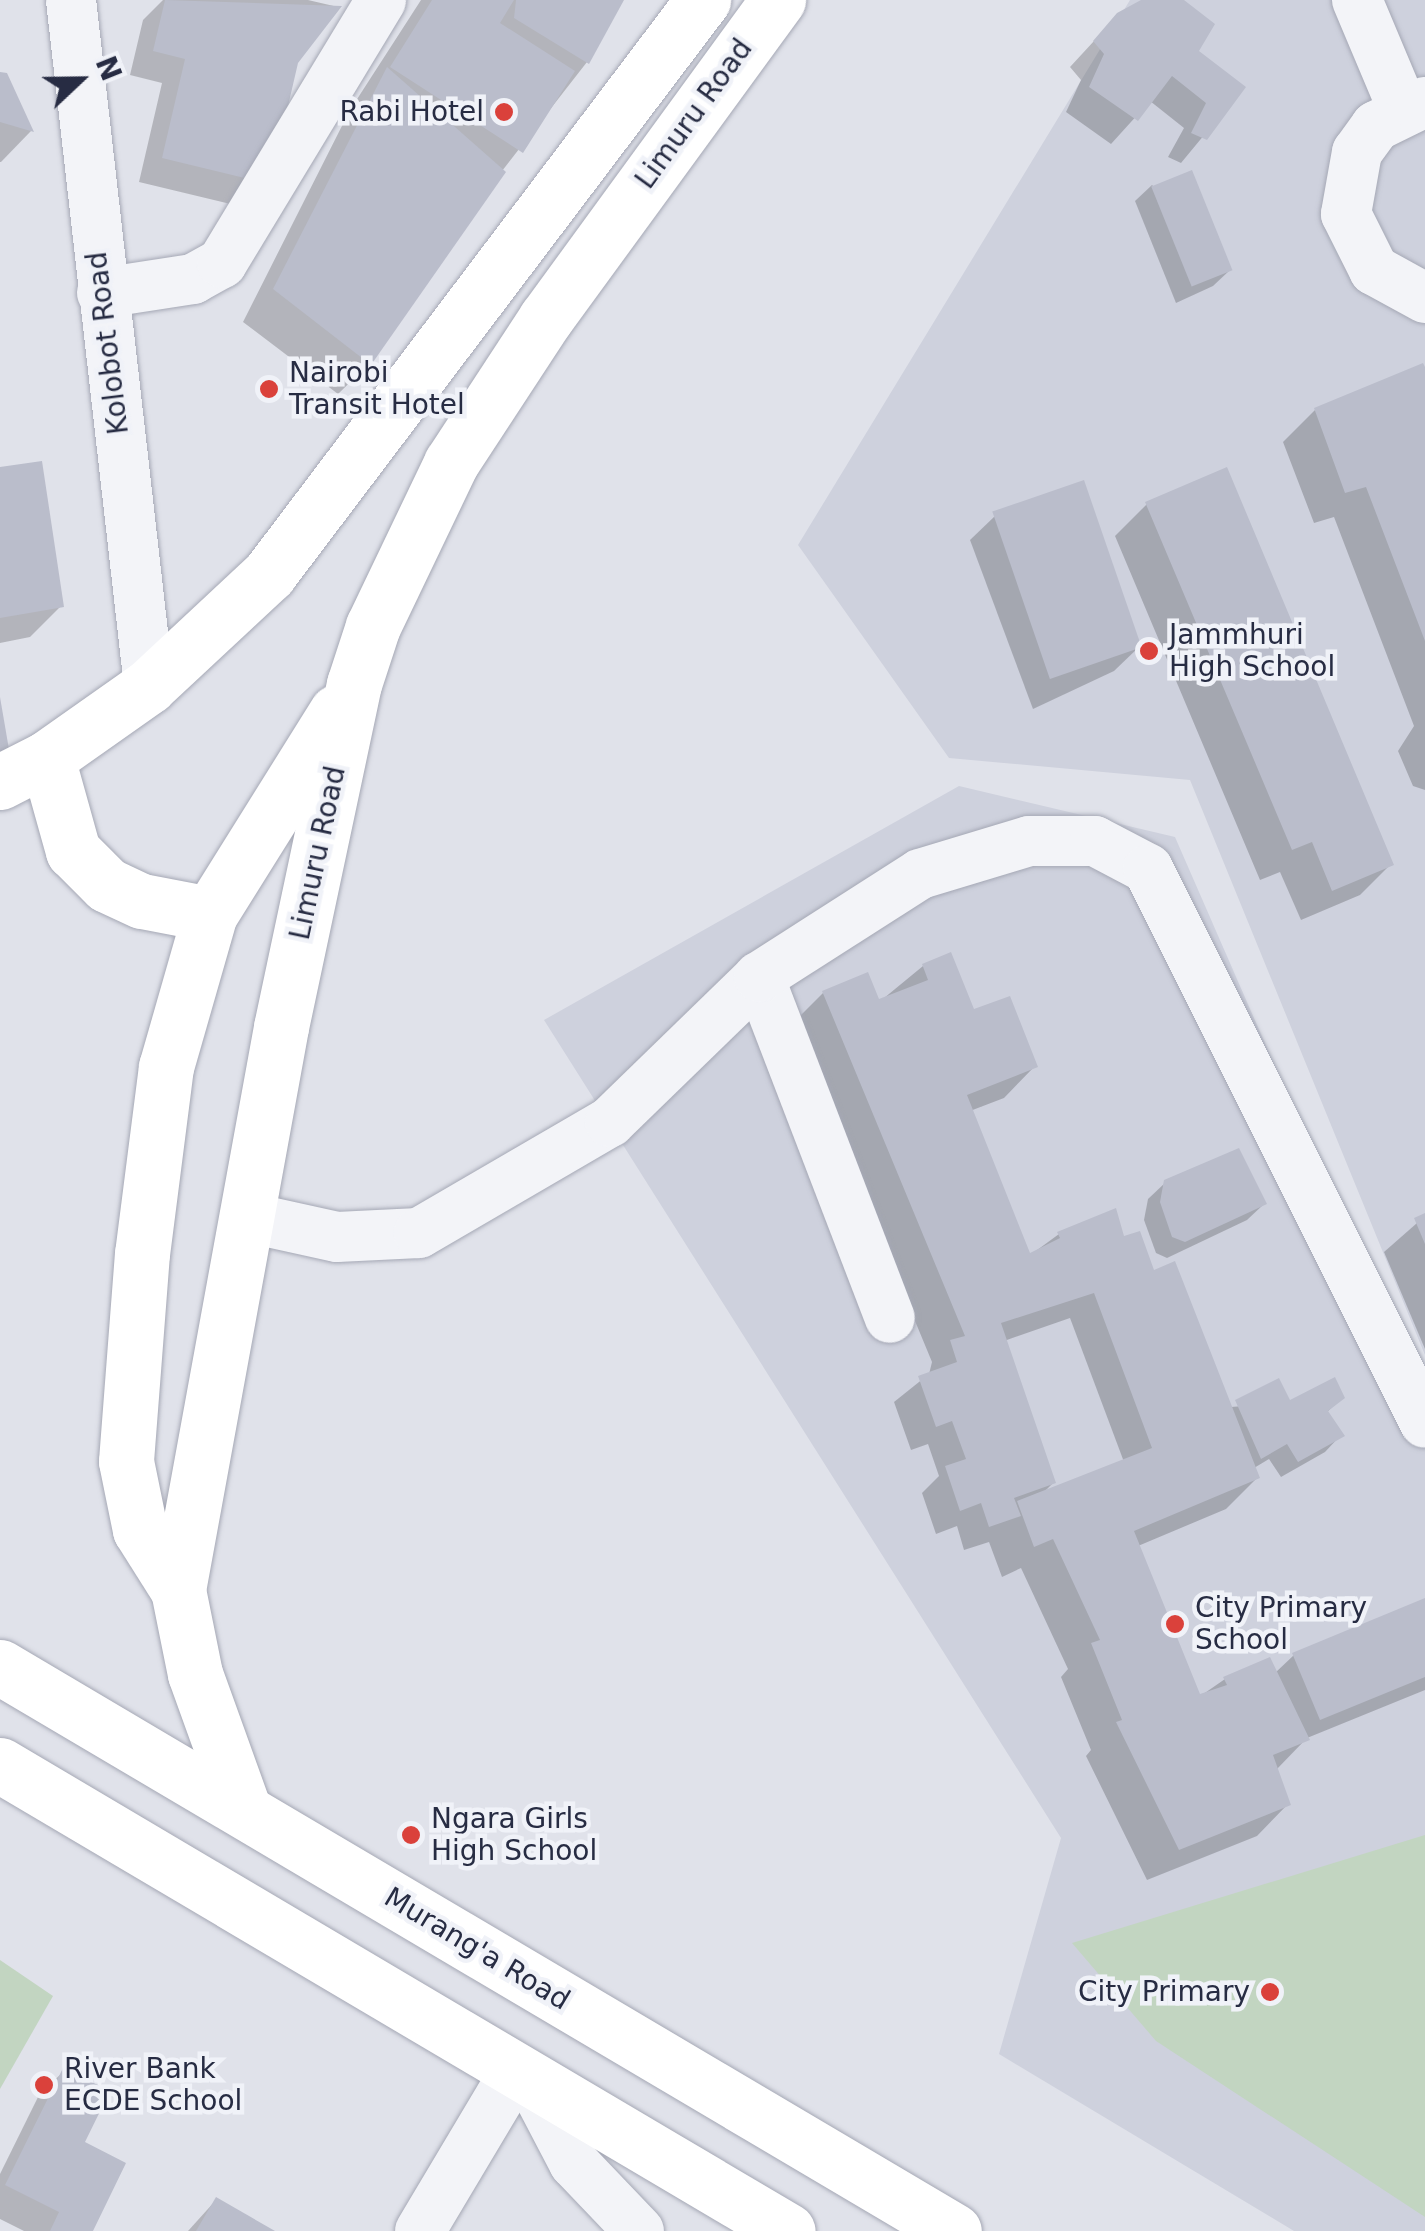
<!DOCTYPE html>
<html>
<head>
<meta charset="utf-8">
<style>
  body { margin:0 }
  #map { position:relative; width:1425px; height:2231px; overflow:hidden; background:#e0e2ea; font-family:"DejaVu Sans",sans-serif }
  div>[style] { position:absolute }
  .built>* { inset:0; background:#ced1dd }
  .green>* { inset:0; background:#c2d5c1 }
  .shadow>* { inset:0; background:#0003 }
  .building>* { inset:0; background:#babdcb; transform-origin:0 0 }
  .roads { filter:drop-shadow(0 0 2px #a5a8b5) drop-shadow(0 0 2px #a5a8b5) }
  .minor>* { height:50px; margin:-25px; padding:0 25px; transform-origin:25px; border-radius:25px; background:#f3f4f8 }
  .major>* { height:55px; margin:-27.5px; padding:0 27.5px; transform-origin:27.5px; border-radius:27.5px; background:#fff }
  .highway>* { height:55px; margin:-27.5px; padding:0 27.5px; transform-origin:27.5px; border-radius:27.5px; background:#fff }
  .dots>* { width:28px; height:28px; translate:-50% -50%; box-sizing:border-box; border:5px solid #f0f2f8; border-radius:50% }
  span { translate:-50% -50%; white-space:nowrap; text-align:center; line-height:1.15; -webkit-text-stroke:9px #f0f2f8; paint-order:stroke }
  .poi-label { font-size:28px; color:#272c43 }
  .right { translate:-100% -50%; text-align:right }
  .left { translate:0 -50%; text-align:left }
  .street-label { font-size:28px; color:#272c43 }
  .north { position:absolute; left:30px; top:30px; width:100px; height:100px; -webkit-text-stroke:8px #f0f2f8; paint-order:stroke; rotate:68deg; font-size:28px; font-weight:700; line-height:40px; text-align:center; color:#272c43 }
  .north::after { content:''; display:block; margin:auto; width:35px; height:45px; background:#272c43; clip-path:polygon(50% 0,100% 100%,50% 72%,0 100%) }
</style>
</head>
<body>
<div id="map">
  <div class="built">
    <i style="clip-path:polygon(1130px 0,1425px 0,1425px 1355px,1190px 780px,949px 758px,798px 545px)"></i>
    <i style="clip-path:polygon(959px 786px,1175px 837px,1425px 1410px,1425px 2231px,1294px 2231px,999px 2054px,1061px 1838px,544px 1020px)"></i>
  </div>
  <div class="green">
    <i style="clip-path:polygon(1425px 1835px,1425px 2217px,1156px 2041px,1072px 1943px)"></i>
    <i style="clip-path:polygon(0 1960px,53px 1996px,0 2089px)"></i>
  </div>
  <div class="shadow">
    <i style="clip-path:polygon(163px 0,308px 0,338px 7px,295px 62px,243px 207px,139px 182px,162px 83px,130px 75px,143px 20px)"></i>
    <i style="clip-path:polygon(421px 0,621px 0,587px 62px,502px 171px,370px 363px,338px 394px,243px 322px,350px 110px)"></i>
    <i style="clip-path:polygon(1145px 0,1180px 0,1196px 52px,1243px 88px,1181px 163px,1168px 157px,1184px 128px,1150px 101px,1111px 144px,1066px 112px,1081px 80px,1070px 67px,1118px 15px)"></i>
    <i style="clip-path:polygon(0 75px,31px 131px,1px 162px,0 162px)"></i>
    <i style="clip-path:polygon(1152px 185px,1230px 270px,1213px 286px,1176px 303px,1135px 201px)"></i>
    <i style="clip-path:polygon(1425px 373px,1425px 790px,1413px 786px,1398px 751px,1414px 726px,1334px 517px,1314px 523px,1283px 442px,1315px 410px)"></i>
    <i style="clip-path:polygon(0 469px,61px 606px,30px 637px,0 643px)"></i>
    <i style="clip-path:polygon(1147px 504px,1391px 864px,1360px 895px,1301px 920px,1280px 872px,1260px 880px,1115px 536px)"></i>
    <i style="clip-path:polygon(995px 516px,1139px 647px,1114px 671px,1033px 709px,970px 540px)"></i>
    <i style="clip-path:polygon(evenodd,923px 966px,1035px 1066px,1004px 1098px,970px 1111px,1029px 1256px,1059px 1234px,1122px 1240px,1153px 1272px,1231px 1407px,1342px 1398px,1326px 1413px,1341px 1435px,1325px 1452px,1281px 1477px,1269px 1459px,1254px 1468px,1257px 1478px,1226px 1509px,1138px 1546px,1199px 1697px,1225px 1679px,1275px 1673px,1294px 1655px,1425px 1601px,1425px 1690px,1307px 1738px,1276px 1770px,1288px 1804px,1257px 1836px,1147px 1880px,1086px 1756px,1091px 1750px,1061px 1677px,1068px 1669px,1021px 1568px,1002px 1577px,989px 1542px,964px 1550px,957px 1526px,936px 1534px,922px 1493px,939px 1476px,928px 1444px,911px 1450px,894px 1402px,929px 1374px,932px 1362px,792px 1024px,823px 993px,878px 1003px,923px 966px,1070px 1318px,1124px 1462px,1042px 1494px,1053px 1483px,1004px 1341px,1070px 1318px)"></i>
    <i style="clip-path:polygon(1166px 1182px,1264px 1204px,1247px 1220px,1167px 1258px,1156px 1253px,1144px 1220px,1148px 1199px)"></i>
    <i style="clip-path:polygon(1425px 1216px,1425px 1349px,1384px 1252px)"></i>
    <i style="clip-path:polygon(64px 2071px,81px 2143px,90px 2231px,24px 2231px,0 2219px,0 2174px,39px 2095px)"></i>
    <i style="clip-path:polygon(216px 2200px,270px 2231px,188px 2231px)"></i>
  </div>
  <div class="building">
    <i style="clip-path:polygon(165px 0,342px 6px,298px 63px,270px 184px,162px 158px,185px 59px,153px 51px)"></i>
    <i style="clip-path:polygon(432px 0,514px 0,500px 23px,575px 71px,523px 153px,390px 67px)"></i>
    <i style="clip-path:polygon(516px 0,624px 0,589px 64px,514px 18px)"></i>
    <i style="clip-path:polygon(1141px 0,1184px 0,1215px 24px,1199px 51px,1246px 87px,1207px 140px,1191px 133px,1206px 103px,1172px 76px,1138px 121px,1089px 87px,1104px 54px,1093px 41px,1117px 13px)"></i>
    <i style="clip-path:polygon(387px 67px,506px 172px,371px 365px,273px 289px)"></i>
    <i style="clip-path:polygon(0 72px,7px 73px,34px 132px,0 122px)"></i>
    <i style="left:1192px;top:170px;width:108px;height:44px;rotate:68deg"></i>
    <i style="clip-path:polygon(1423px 363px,1425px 367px,1425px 641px,1366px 487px,1345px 493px,1314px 408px)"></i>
    <i style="clip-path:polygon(42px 461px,64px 607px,0 618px,0 467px)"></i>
    <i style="clip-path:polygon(1227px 467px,1394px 865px,1332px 891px,1312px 842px,1292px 850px,1145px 502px)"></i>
    <i style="left:1084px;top:480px;width:177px;height:97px;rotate:71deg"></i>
    <i style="clip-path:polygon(0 697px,12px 767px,0 769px)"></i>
    <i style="clip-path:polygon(951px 952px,974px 1009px,1010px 996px,1038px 1067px,967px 1095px,1030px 1253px,1060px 1238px,1057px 1232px,1116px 1208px,1124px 1236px,1140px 1231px,1154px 1270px,1175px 1261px,1260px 1478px,1134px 1531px,1200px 1694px,1227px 1685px,1223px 1677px,1270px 1657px,1310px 1740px,1273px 1755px,1291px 1805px,1179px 1850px,1116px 1722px,1122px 1720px,1091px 1643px,1100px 1640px,1053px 1539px,1034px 1547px,1017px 1501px,1152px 1448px,1094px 1293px,1001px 1323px,1056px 1483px,1014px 1498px,1021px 1516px,989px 1527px,981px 1503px,960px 1511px,945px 1466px,966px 1459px,952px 1421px,936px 1427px,918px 1376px,957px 1362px,950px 1340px,965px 1336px,822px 991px,868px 972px,879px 999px,928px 980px,922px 964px)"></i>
    <i style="clip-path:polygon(1239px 1148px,1267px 1204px,1185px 1242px,1172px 1237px,1160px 1202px,1164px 1180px)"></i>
    <i style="clip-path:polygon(1425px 1213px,1425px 1244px,1414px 1218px)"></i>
    <i style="clip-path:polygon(1335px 1377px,1345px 1398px,1328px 1411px,1345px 1436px,1298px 1462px,1287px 1444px,1261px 1459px,1235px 1400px,1279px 1378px,1290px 1400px)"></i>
    <i style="clip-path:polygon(1425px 1598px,1425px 1677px,1320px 1720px,1292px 1653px)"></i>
    <i style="clip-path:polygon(63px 2068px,110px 2091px,85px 2142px,126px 2163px,93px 2231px,50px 2231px,59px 2212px,5px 2185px)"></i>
    <i style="clip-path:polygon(216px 2197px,275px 2231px,196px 2231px)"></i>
  </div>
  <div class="roads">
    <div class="minor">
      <i style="left:71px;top:0;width:690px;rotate:83.51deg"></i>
      <i style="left:1357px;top:0;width:116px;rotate:67.2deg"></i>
      <i style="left:1425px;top:102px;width:55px;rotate:153.9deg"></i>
      <i style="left:1376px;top:126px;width:32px;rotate:126deg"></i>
      <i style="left:1357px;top:152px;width:63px;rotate:100.1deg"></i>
      <i style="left:1346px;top:214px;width:63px;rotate:63.4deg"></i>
      <i style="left:1374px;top:270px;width:58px;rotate:28.8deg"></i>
      <i style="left:102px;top:293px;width:92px;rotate:-8.7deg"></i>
      <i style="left:193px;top:279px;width:33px;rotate:-29deg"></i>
      <i style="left:222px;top:263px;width:307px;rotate:-58.8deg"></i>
      <i style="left:759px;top:977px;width:365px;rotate:69deg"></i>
      <i style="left:246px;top:1217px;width:93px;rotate:12.4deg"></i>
      <i style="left:337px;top:1237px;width:82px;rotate:-2.8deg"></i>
      <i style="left:419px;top:1233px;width:221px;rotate:-30.2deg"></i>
      <i style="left:610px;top:1122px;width:208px;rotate:-44.2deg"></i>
      <i style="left:759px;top:977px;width:191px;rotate:-32.6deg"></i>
      <i style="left:920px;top:874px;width:114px;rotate:-16.8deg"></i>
      <i style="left:1029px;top:841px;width:66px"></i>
      <i style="left:1095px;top:841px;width:60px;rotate:27.8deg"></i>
      <i style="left:1148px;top:869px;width:619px;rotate:63.43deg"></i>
      <i style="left:529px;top:2077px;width:97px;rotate:62.4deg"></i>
      <i style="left:574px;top:2163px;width:94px;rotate:46.3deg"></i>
      <i style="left:420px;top:2231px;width:187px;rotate:-59.2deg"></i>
    </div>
    <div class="major">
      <i style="left:47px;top:758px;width:97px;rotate:74.4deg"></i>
      <i style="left:73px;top:851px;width:48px;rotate:45deg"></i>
      <i style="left:107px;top:885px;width:38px;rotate:25deg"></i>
      <i style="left:142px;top:901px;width:69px;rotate:10.8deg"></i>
      <i style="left:0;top:782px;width:53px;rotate:-27.1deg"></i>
      <i style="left:47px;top:758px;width:125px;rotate:-35.2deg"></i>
      <i style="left:149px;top:686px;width:164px;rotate:-43deg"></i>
      <i style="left:269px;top:574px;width:720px;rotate:-52.91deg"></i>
      <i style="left:178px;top:1590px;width:71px;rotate:-122.3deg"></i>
      <i style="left:140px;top:1530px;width:70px;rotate:-101.5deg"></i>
      <i style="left:126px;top:1461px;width:208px;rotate:-85.6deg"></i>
      <i style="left:142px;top:1254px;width:189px;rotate:-82.7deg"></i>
      <i style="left:166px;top:1067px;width:159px;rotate:-74deg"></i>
      <i style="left:210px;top:914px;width:238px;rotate:-58deg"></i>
      <i style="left:244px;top:1810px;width:145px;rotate:-109.8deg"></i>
      <i style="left:195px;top:1674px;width:86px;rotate:-101.4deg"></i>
      <i style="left:178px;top:1590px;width:572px;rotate:-79.63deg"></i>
      <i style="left:281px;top:1027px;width:351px;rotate:-78deg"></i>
      <i style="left:354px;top:684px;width:61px;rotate:-71.9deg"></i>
      <i style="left:373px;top:626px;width:181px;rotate:-64.4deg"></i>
      <i style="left:451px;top:463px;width:173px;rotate:-56.8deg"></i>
      <i style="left:546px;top:318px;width:394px;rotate:-53.9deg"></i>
    </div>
    <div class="highway">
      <i style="left:0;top:1667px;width:1108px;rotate:30.59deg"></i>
      <i style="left:0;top:1765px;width:915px;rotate:30.6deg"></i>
    </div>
  </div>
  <div class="dots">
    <i style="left:504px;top:112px;background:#da413b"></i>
    <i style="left:269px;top:389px;background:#da413b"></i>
    <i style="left:1149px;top:651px;background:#da413b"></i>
    <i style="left:1175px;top:1624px;background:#da413b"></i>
    <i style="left:411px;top:1835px;background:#da413b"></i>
    <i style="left:1270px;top:1992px;background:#da413b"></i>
    <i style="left:44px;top:2085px;background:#da413b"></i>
  </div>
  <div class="poi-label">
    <span class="right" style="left:484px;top:112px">Rabi Hotel</span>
    <span class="left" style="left:289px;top:389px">Nairobi<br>Transit Hotel</span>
    <span class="left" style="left:1169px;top:651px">Jammhuri<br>High School</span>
    <span class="left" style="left:1195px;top:1624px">City Primary<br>School</span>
    <span class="left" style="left:431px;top:1835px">Ngara Girls<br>High School</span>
    <span class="right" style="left:1250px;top:1992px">City Primary</span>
    <span class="left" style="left:64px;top:2085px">River Bank<br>ECDE School</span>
  </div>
  <div class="street-label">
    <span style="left:694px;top:114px;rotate:-54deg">Limuru Road</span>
    <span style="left:108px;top:343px;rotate:-97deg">Kolobot Road</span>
    <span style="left:318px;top:853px;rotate:-78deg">Limuru Road</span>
    <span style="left:477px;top:1949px;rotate:31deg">Murang'a Road</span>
  </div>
  <div class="north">N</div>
</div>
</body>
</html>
